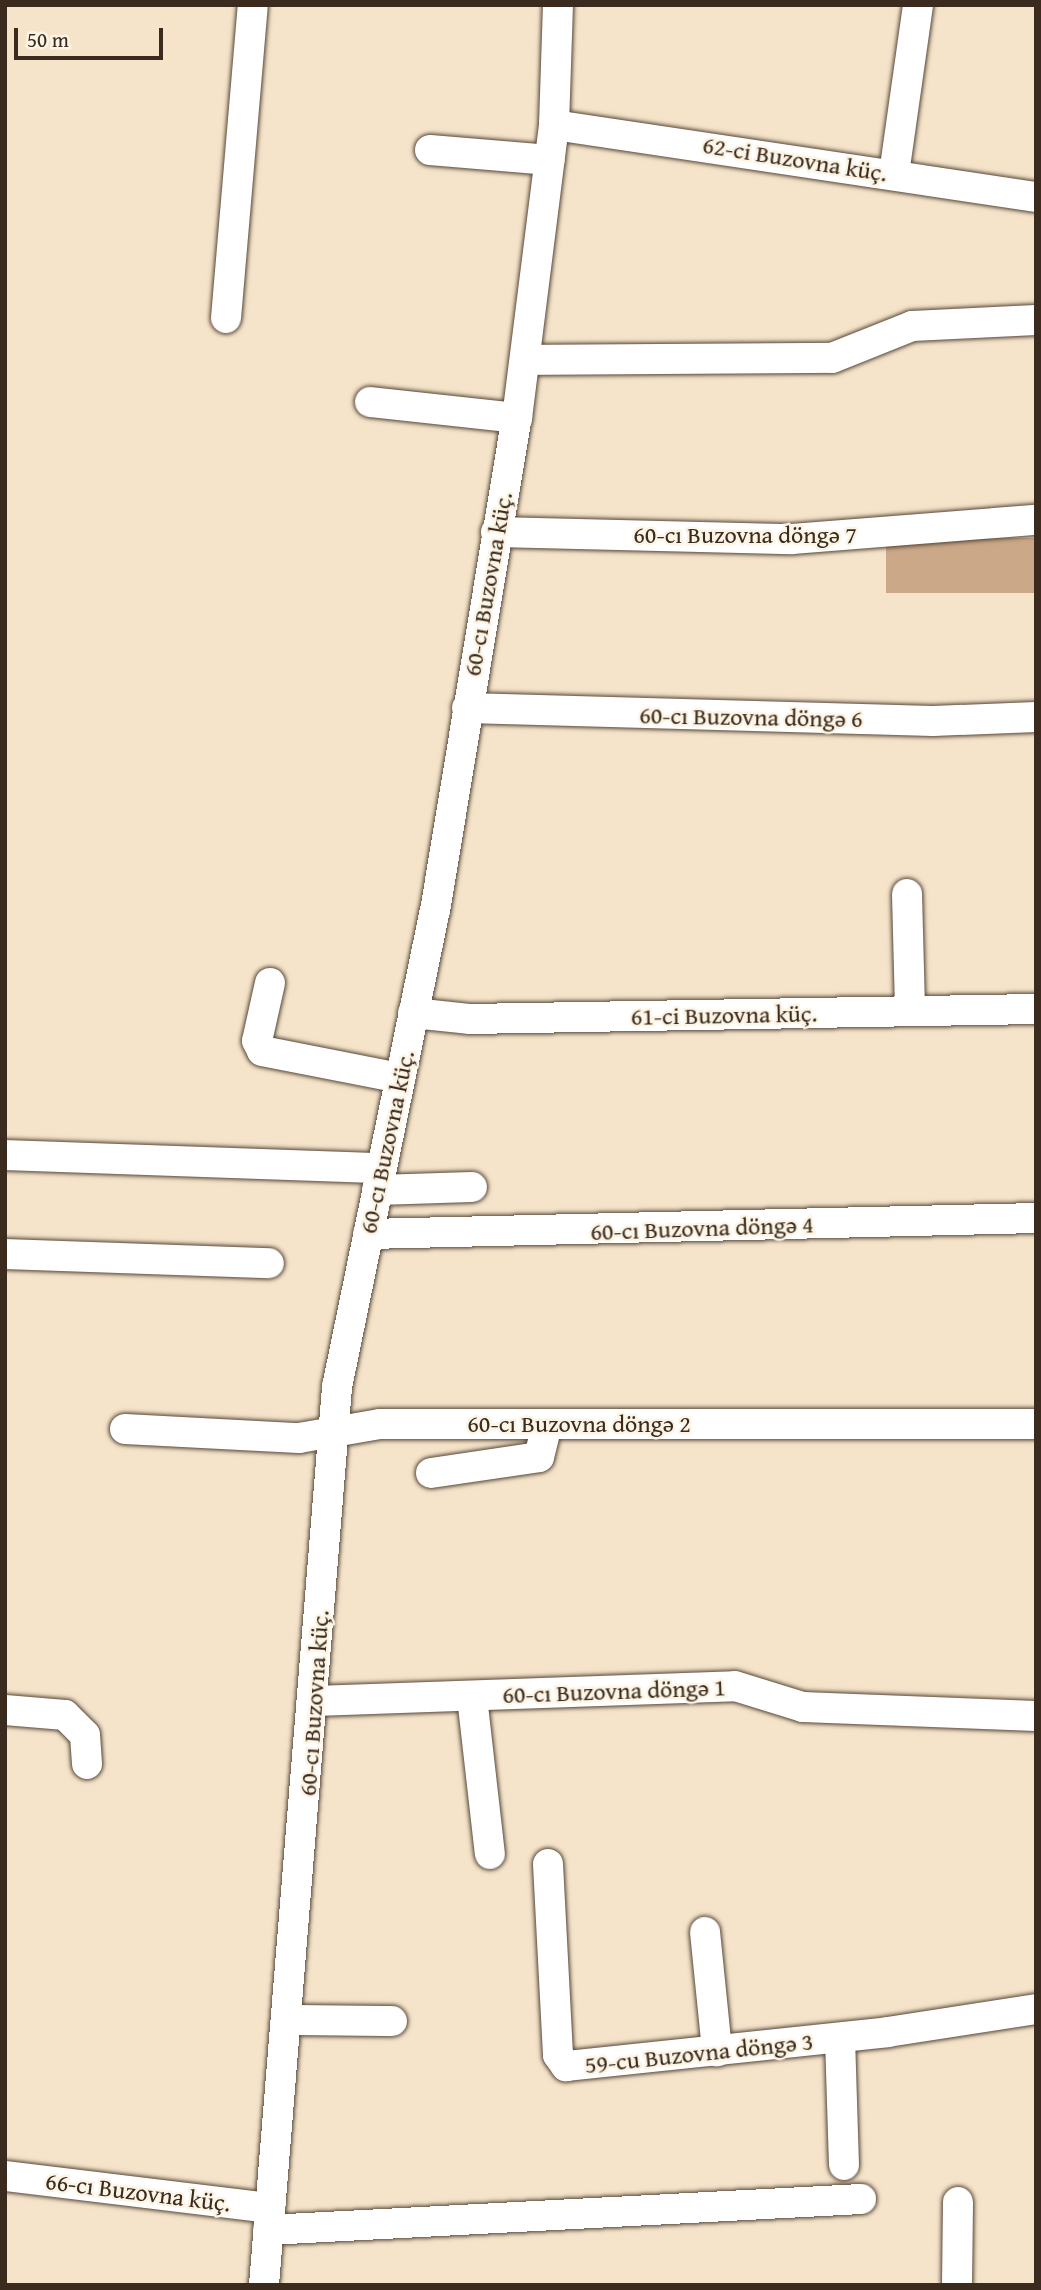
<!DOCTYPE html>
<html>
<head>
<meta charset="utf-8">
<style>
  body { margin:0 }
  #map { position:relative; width:1041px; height:2290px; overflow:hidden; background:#f5e4ca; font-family:"Gentium Book Plus",serif }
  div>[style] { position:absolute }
  .building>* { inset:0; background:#cba888; transform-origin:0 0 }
  .roads { filter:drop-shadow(0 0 2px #574638) drop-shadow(0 0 2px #574638) }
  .minor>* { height:30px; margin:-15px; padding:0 15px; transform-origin:15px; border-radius:15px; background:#fff }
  span { translate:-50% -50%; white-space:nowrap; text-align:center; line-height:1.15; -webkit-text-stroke:5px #fcf5e5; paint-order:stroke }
  .street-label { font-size:24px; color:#3b2a1e }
  .frame { position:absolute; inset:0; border:7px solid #3b2a1e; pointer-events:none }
  .scale { position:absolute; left:14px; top:28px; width:149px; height:32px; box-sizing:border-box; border:4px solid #3b2a1e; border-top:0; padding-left:9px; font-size:21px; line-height:24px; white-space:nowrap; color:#3b2a1e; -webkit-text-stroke:5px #fcf5e5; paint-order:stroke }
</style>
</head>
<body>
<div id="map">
  <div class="building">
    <i style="left:1036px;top:538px;width:55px;height:150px;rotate:90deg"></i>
  </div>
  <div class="roads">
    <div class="minor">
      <i style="left:554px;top:125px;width:487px;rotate:8.5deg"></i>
      <i style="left:430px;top:150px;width:120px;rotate:4.8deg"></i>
      <i style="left:894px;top:174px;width:171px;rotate:-81.9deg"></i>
      <i style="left:226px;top:318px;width:314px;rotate:-85.1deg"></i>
      <i style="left:527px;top:360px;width:305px;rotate:-0.4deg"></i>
      <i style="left:832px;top:358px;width:86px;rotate:-21.8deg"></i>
      <i style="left:912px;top:326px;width:124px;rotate:-2.8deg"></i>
      <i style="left:370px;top:402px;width:148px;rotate:6.2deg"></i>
      <i style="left:496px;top:532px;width:296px;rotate:1.4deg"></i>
      <i style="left:792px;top:539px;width:245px;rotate:-4.5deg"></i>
      <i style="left:467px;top:708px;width:466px;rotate:1.6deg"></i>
      <i style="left:933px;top:721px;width:103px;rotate:-2.2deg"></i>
      <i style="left:907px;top:894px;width:117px;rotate:88.5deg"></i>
      <i style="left:270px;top:983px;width:59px;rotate:102.6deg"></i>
      <i style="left:257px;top:1041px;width:11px;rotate:63deg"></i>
      <i style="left:262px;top:1051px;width:141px;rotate:11.1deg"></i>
      <i style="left:413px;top:1013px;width:56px;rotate:6.1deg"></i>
      <i style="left:469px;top:1019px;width:567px;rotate:-1.01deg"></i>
      <i style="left:5px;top:1155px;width:376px;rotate:2deg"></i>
      <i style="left:377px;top:1190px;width:95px;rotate:-1.8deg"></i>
      <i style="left:368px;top:1234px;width:668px;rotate:-1.37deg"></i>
      <i style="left:5px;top:1254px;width:264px;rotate:2deg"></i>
      <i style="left:125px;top:1429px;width:174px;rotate:3deg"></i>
      <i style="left:299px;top:1438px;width:82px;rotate:-9.8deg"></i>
      <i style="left:380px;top:1424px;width:656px"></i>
      <i style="left:431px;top:1473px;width:109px;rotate:-8.4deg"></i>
      <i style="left:539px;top:1457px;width:34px;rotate:-76deg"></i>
      <i style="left:472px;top:1697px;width:158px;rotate:83.5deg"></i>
      <i style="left:315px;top:1701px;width:420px;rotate:-2deg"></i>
      <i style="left:735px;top:1686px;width:71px;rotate:17.2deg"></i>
      <i style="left:803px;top:1707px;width:233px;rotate:2.2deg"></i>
      <i style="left:5px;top:1710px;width:60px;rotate:4.8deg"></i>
      <i style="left:65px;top:1715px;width:28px;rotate:45deg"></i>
      <i style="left:85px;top:1735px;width:29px;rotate:86deg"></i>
      <i style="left:548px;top:1864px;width:191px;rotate:87deg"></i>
      <i style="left:558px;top:2055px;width:14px;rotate:54deg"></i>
      <i style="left:566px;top:2066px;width:324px;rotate:-6deg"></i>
      <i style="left:888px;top:2032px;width:150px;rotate:-8.8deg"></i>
      <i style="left:705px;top:1932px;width:120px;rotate:84.2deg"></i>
      <i style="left:288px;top:2020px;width:104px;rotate:0.6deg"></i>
      <i style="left:840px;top:2038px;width:127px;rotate:88.2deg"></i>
      <i style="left:5px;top:2176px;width:267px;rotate:6.9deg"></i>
      <i style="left:268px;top:2230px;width:594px;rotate:-2.99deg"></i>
      <i style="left:264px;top:2285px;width:901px;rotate:-85.35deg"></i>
      <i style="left:337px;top:1387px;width:486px;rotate:-78.4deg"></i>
      <i style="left:435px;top:911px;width:500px;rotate:-80.6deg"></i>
      <i style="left:517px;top:418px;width:295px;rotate:-82.8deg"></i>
      <i style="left:554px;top:125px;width:120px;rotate:-88.1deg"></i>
      <i style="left:957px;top:2285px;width:83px;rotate:-89.3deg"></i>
    </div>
  </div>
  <div class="street-label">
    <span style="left:795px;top:159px;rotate:9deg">62-ci Buzovna küç.</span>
    <span style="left:745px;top:535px">60-cı Buzovna döngə 7</span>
    <span style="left:488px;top:584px;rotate:-80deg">60-cı Buzovna küç.</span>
    <span style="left:751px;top:717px;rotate:1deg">60-cı Buzovna döngə 6</span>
    <span style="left:724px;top:1015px;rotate:-1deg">61-ci Buzovna küç.</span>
    <span style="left:387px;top:1142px;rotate:-78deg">60-cı Buzovna küç.</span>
    <span style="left:702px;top:1228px;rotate:-2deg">60-cı Buzovna döngə 4</span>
    <span style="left:579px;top:1424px">60-cı Buzovna döngə 2</span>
    <span style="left:614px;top:1691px;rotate:-2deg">60-cı Buzovna döngə 1</span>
    <span style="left:314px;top:1703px;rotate:-86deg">60-cı Buzovna küç.</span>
    <span style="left:699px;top:2053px;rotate:-6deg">59-cu Buzovna döngə 3</span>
    <span style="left:138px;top:2192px;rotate:7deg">66-cı Buzovna küç.</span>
  </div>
  <div class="frame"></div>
  <div class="scale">50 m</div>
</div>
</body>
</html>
